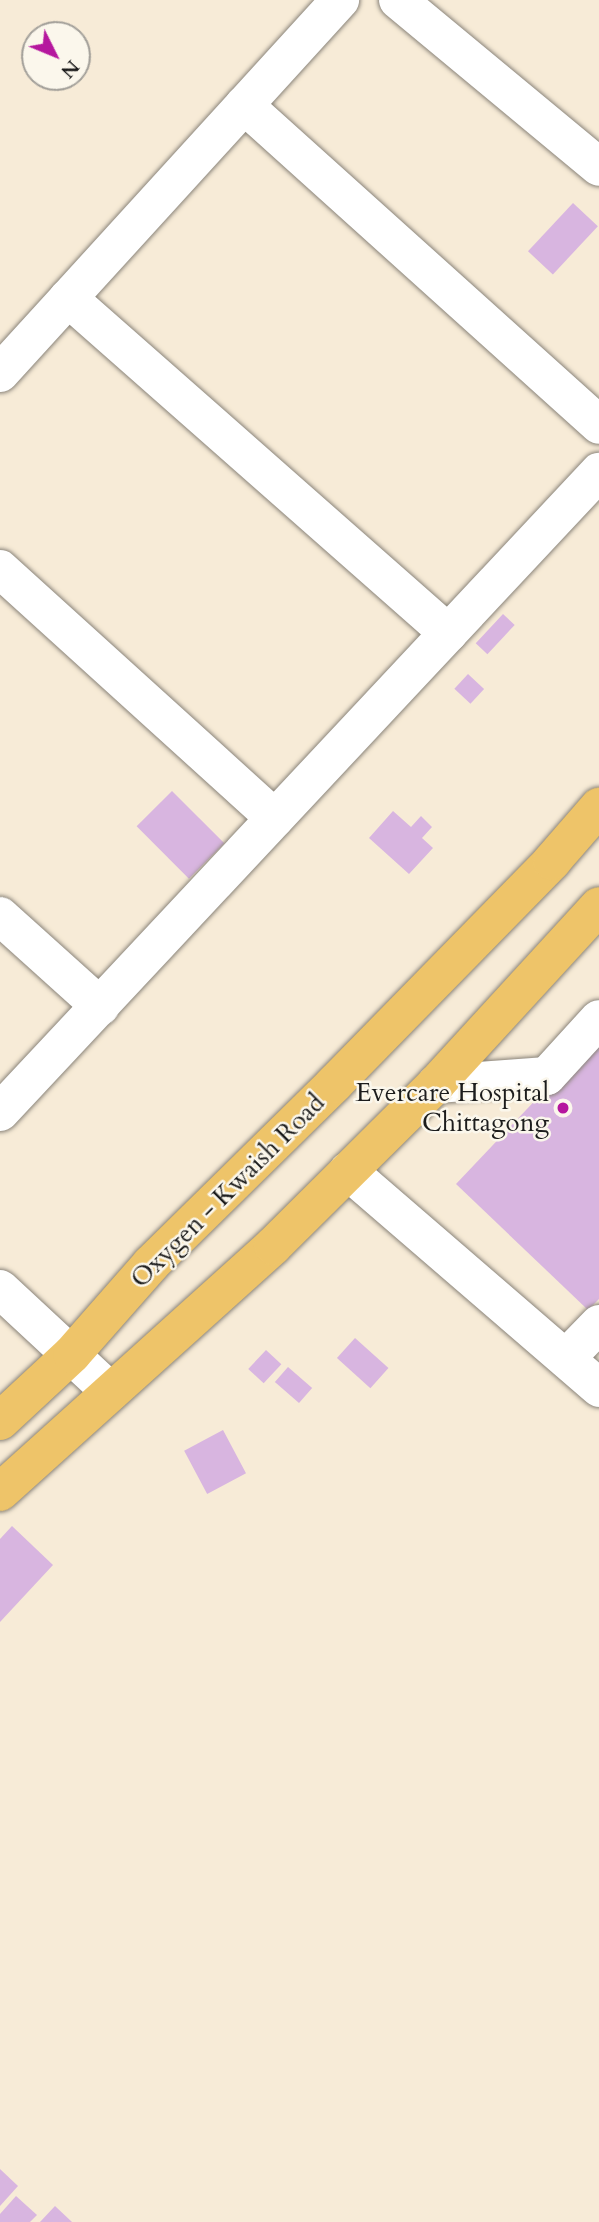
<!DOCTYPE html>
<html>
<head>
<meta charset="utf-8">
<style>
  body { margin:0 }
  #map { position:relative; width:599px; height:2222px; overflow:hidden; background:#f7ebd7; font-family:Cardo,serif }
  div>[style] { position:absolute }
  .building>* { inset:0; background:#d8b5e0; transform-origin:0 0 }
  .roads { filter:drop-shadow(0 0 2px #8a847a) drop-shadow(0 0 2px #8a847a) }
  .minor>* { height:38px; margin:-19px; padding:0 19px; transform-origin:19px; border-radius:19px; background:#fff }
  .major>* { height:38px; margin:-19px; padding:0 19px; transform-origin:19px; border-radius:19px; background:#eec469 }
  .dots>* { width:19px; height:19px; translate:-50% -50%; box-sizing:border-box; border:4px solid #fbf7ec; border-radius:50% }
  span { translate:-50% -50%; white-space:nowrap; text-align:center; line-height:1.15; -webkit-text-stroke:5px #fbf7ec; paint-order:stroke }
  .poi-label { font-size:26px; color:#1c1c1c }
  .right { translate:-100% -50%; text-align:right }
  .street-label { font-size:26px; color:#1c1c1c }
  .north { position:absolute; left:21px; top:21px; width:70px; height:70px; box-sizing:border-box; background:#fbf7ec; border:2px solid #a29f99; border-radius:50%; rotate:133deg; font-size:19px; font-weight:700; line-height:28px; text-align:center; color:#1c1c1c }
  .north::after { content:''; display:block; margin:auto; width:24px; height:32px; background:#b5179e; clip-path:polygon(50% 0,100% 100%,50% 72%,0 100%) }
</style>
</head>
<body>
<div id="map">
  <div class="building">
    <i style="left:573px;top:203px;width:34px;height:66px;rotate:43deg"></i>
    <i style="left:503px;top:614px;width:16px;height:40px;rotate:43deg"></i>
    <i style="left:468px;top:674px;width:22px;height:20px;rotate:43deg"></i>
    <i style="left:172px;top:791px;width:74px;height:50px;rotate:45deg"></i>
    <i style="clip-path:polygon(393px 811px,411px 827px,421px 816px,432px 827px,422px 838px,433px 848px,409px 874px,369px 838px)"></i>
    <i style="clip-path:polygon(599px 1033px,599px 1299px,588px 1310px,456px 1184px)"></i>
    <i style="left:355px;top:1338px;width:45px;height:27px;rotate:42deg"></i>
    <i style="left:266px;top:1350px;width:21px;height:26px;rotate:43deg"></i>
    <i style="left:288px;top:1367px;width:32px;height:20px;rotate:41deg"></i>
    <i style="left:223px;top:1430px;width:49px;height:44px;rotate:62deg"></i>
    <i style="clip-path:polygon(12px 1526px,53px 1565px,0 1622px,0 1539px)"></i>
    <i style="clip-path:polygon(0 2169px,18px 2186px,0 2206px)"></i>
    <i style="clip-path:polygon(16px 2196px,37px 2215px,30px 2222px,0 2222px,0 2214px)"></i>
    <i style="clip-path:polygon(55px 2206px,72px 2222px,40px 2222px)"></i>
  </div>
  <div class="roads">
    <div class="minor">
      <i style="left:398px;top:0;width:261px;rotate:39.7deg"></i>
      <i style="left:244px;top:105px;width:478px;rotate:42deg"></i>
      <i style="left:68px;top:298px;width:507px;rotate:41.4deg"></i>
      <i style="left:0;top:373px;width:505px;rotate:-47.65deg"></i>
      <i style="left:0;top:569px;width:371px;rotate:42.2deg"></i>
      <i style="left:0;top:916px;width:135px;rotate:42deg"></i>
      <i style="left:436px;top:1084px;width:111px;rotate:-4.1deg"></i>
      <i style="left:547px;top:1076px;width:77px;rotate:-47.6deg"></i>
      <i style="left:0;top:1112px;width:877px;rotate:-46.9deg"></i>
      <i style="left:348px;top:1171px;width:332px;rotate:40.8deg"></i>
      <i style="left:0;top:1289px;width:151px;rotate:42.9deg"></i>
      <i style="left:574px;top:1350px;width:36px;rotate:-46deg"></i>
    </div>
    <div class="major">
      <i style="left:0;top:1421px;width:98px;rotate:-42.9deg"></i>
      <i style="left:72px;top:1354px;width:120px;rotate:-48.7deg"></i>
      <i style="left:151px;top:1264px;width:257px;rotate:-44.5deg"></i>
      <i style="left:334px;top:1084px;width:312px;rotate:-45.6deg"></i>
      <i style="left:552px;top:861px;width:72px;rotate:-49deg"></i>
      <i style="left:0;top:1492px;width:367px;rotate:-42deg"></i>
      <i style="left:273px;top:1246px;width:230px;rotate:-44.8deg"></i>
      <i style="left:436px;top:1084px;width:241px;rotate:-47.5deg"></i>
    </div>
  </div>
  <div class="dots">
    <i style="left:563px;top:1108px;background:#b5179e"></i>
  </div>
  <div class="poi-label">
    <span class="right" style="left:549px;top:1108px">Evercare Hospital<br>Chittagong</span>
  </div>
  <div class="street-label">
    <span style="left:228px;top:1191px;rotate:-45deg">Oxygen - Kwaish Road</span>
  </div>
  <div class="north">N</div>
</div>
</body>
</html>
